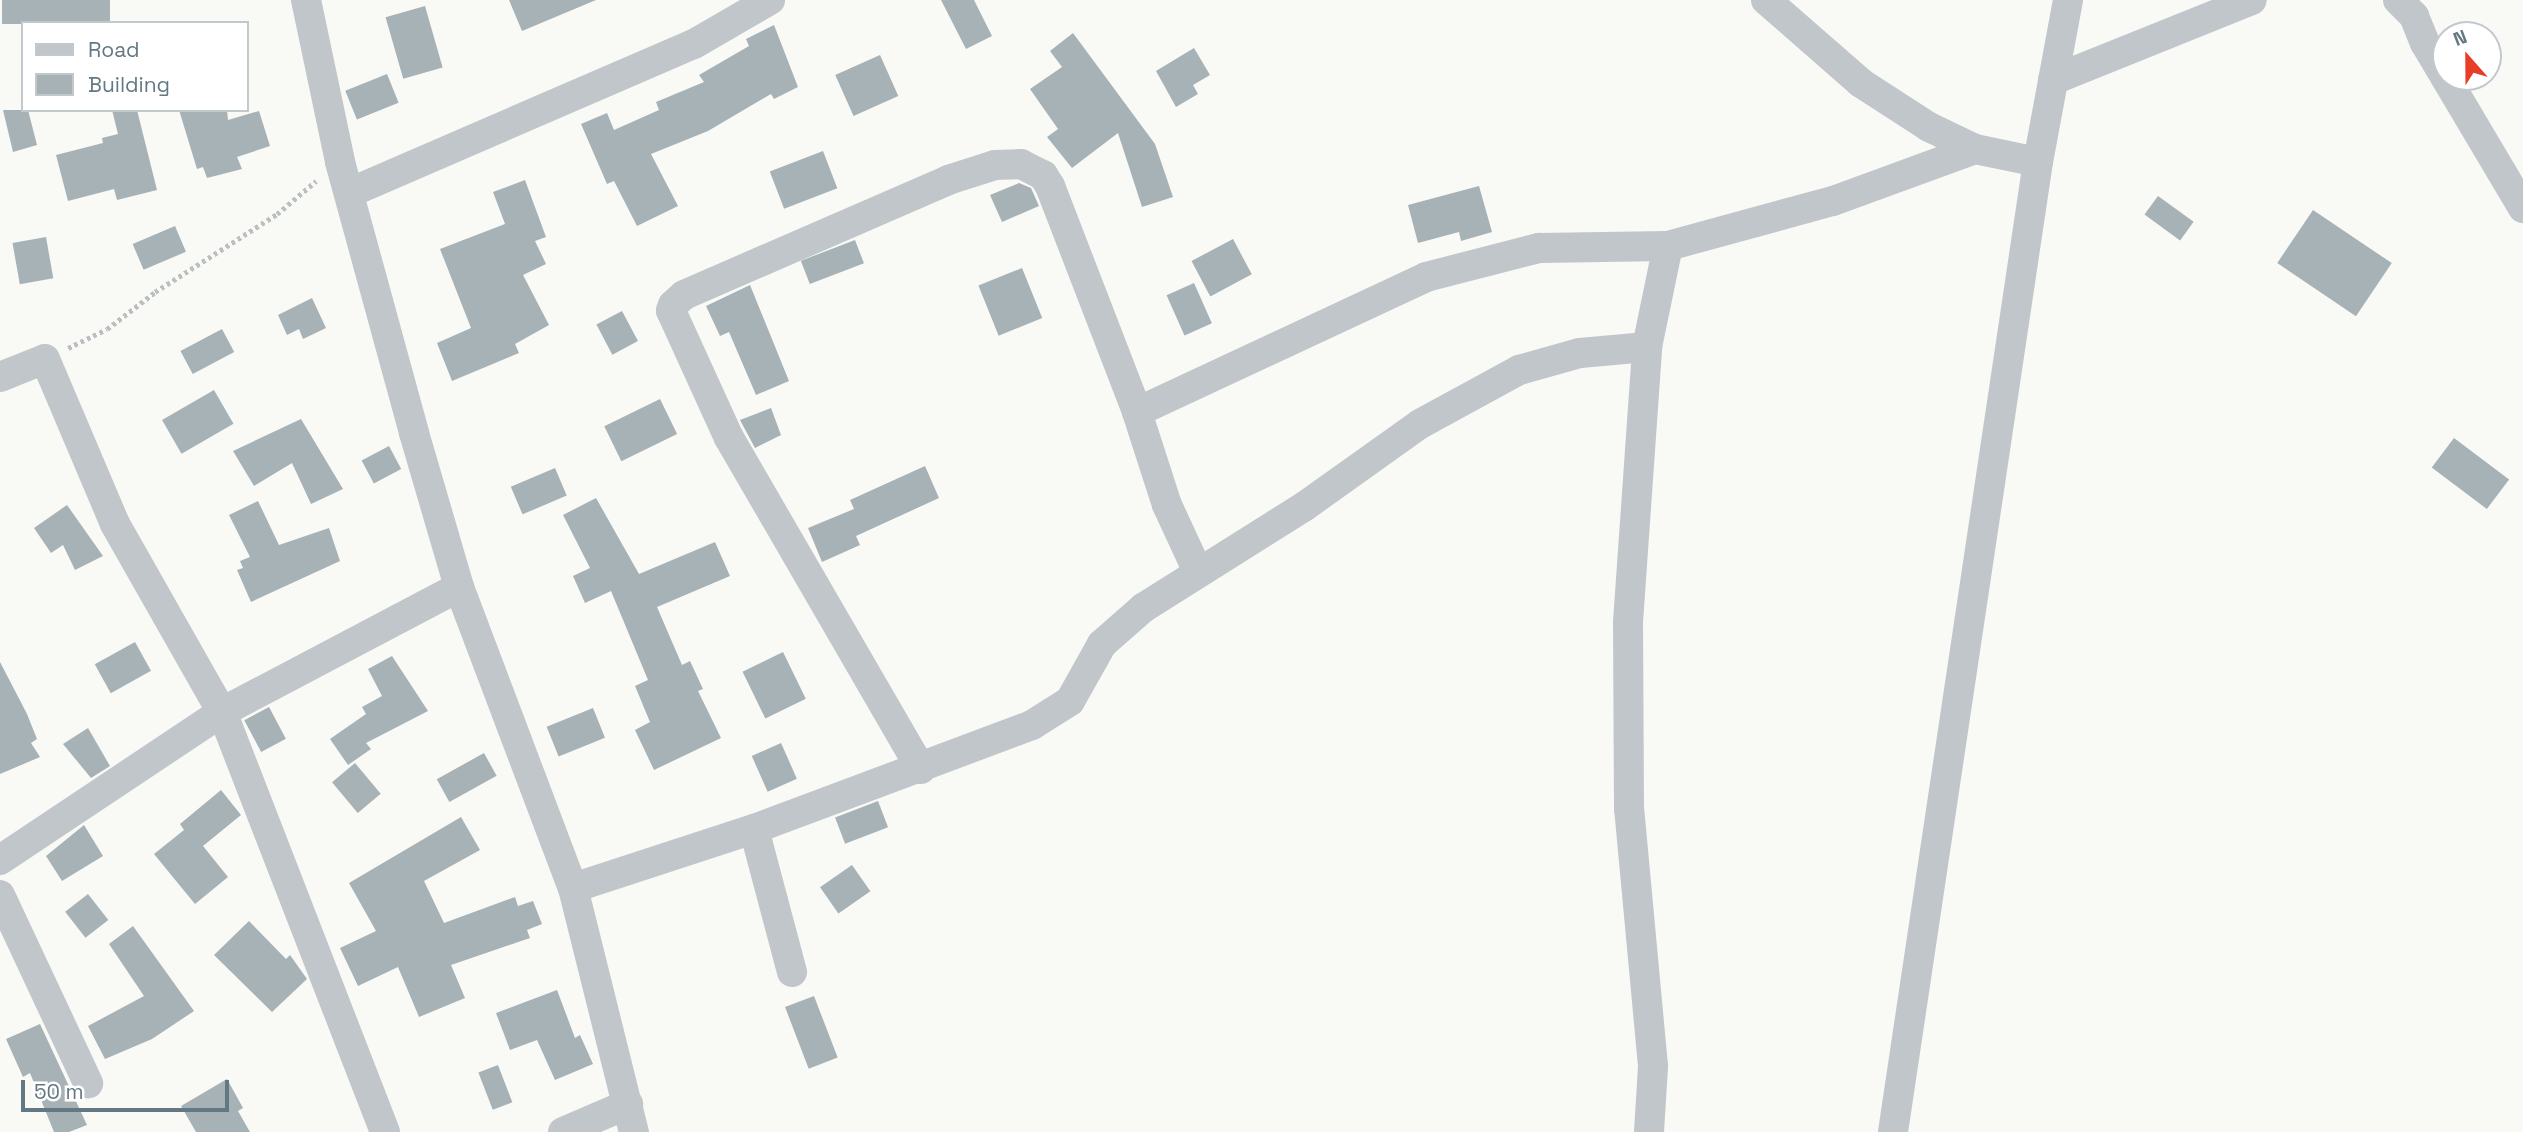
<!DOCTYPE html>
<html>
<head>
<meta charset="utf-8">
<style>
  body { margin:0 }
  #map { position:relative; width:2523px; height:1132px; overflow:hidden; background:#f9f9f6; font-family:"Space Grotesk",sans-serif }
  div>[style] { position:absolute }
  .building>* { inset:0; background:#a6b2b6; transform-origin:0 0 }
  .path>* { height:4.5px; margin-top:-2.25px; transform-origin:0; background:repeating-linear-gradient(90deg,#babfc1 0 3.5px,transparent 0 7px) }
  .minor>* { height:30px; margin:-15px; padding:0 15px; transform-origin:15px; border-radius:15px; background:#c0c6c9 }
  span { translate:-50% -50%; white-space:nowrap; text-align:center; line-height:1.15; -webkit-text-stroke:7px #fff; paint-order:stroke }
  .legend { position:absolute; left:21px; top:21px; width:228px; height:91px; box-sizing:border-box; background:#fff; border:2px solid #c1c9cd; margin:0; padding:9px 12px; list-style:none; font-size:21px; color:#637882 }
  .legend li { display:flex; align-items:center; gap:14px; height:35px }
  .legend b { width:35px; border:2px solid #c1c9cd }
  .north { position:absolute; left:2432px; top:21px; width:70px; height:70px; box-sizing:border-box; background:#fff; border:2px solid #c1c9cd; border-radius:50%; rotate:339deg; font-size:19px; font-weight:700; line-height:28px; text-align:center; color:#637882 }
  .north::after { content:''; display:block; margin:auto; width:24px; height:32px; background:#e83e28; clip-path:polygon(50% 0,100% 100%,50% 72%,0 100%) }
  .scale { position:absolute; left:21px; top:1080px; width:208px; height:32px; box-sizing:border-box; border:4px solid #637882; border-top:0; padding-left:9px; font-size:21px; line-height:24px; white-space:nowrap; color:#637882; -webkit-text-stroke:5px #fff; paint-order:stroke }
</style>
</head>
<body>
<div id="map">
  <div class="building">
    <i style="left:2px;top:0;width:108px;height:24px"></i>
    <i style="clip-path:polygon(509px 0,596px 0,522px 31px)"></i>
    <i style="clip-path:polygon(941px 0,974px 0,992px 36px,966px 49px)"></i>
    <i style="left:425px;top:6px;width:64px;height:41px;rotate:74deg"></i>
    <i style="clip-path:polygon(774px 25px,798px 87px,774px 99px,771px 94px,708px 131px,651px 154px,678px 206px,637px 226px,614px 181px,607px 184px,581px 124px,607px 113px,614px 130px,659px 110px,656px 102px,704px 82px,699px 75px,749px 46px,746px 39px)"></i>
    <i style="clip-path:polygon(1073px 33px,1155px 144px,1173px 197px,1142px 207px,1118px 133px,1072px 168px,1047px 137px,1058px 129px,1030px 89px,1062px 67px,1050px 51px)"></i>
    <i style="clip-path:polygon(1194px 48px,1210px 75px,1193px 85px,1198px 94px,1176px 107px,1156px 71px)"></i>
    <i style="left:880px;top:55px;width:45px;height:49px;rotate:66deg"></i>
    <i style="left:387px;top:74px;width:31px;height:45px;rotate:68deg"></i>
    <i style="clip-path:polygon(3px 110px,28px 110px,37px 145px,13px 152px)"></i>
    <i style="clip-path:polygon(112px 110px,137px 110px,157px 190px,117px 200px,114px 189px,68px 201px,56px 155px,103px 143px,102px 138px,118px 134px)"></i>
    <i style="clip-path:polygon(179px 110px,227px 110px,228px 120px,259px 111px,270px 146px,237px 157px,242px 169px,207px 178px,203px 167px,197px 169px)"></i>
    <i style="left:823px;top:151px;width:40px;height:57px;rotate:69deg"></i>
    <i style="clip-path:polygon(525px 180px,546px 237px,535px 241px,546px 264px,523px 275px,549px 325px,515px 344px,519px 353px,452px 381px,437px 343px,471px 328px,440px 249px,505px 224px,493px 192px)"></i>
    <i style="clip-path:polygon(1019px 183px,1031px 188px,1039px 206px,1002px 222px,990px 195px)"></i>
    <i style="clip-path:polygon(1479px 186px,1492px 232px,1461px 241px,1459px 232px,1418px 243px,1408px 205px)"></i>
    <i style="left:2158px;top:196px;width:44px;height:23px;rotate:36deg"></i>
    <i style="left:2313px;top:210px;width:95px;height:64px;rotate:34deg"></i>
    <i style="left:175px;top:226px;width:28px;height:46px;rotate:67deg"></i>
    <i style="left:46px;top:237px;width:42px;height:34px;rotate:80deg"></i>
    <i style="left:1233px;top:239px;width:40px;height:47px;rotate:62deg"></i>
    <i style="left:855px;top:240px;width:25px;height:58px;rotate:69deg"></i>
    <i style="left:1022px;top:268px;width:54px;height:47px;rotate:68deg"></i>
    <i style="left:1194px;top:283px;width:44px;height:30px;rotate:66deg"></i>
    <i style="clip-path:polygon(750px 285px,789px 381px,756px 395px,729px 332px,720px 336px,706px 306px)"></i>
    <i style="clip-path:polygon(312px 298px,326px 328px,303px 339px,299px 329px,287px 335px,278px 315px)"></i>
    <i style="left:622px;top:311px;width:34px;height:29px;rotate:62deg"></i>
    <i style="left:222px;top:329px;width:26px;height:47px;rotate:62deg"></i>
    <i style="left:214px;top:390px;width:39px;height:60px;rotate:60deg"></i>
    <i style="left:660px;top:399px;width:39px;height:62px;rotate:64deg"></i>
    <i style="clip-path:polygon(771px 408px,781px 435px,755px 448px,740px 420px)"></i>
    <i style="clip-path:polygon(301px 419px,343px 489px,311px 504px,292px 463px,254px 486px,233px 451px)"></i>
    <i style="left:2454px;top:438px;width:69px;height:37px;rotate:37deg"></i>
    <i style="left:389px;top:446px;width:26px;height:31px;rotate:62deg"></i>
    <i style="clip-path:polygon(925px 466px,939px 498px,856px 536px,860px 545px,822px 562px,808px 528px,854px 509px,850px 500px)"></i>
    <i style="left:555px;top:468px;width:30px;height:48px;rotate:67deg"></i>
    <i style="clip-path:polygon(596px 498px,639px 574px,715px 542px,730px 576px,657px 607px,682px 665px,690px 661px,703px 689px,698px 691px,721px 738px,654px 770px,635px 730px,650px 722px,635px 686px,648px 680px,611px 591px,585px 603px,573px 576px,590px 568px,563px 515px)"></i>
    <i style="clip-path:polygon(258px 501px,279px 545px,329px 528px,340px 561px,251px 602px,237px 570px,243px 568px,240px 561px,250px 557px,229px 515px)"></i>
    <i style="clip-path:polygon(67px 505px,103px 556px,75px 570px,63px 545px,51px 553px,34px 528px)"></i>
    <i style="left:135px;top:642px;width:33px;height:46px;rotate:61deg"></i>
    <i style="left:783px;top:652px;width:52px;height:45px;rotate:64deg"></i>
    <i style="clip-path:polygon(392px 656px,428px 711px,366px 743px,371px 749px,348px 765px,330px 739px,366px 714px,362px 707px,382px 696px,368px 669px)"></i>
    <i style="clip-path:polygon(0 662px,27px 714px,37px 739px,31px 743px,40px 757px,0 774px)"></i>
    <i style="left:269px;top:707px;width:36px;height:28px;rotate:62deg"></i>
    <i style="left:593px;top:708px;width:32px;height:50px;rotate:68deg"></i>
    <i style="clip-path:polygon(88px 728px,110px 766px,91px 778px,63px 744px)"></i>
    <i style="left:781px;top:743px;width:39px;height:32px;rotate:66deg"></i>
    <i style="left:484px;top:753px;width:26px;height:54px;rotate:61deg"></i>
    <i style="left:355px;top:763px;width:40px;height:30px;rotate:50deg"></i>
    <i style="clip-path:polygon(221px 790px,241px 815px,203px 846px,228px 877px,195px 904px,154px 854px,184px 830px,180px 824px)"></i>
    <i style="left:878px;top:801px;width:28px;height:46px;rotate:69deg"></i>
    <i style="clip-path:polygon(461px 817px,480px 850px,424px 881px,444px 923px,515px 897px,518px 906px,533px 901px,542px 924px,527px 930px,530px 938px,451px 965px,465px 998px,419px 1017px,398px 967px,358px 986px,340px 948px,376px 931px,349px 883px)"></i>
    <i style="clip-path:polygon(84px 825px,103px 856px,62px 881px,46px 856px)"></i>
    <i style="left:852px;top:865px;width:32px;height:39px;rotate:55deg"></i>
    <i style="left:88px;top:894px;width:33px;height:29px;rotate:52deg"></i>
    <i style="clip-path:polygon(249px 921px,286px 959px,290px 955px,307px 979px,272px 1012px,214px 955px)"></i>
    <i style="clip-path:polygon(133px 926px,194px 1011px,152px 1039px,105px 1059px,88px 1026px,144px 996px,109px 944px)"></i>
    <i style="clip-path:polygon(557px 990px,575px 1038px,580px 1035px,593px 1064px,555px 1080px,537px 1040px,510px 1050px,496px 1013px)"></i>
    <i style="left:814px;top:996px;width:66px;height:31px;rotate:69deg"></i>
    <i style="clip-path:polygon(40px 1024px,87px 1125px,69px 1132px,54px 1132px,30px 1073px,23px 1077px,6px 1039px)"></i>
    <i style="left:498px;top:1065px;width:40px;height:21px;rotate:69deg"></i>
    <i style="clip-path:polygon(227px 1079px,243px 1108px,238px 1111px,250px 1132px,196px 1132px,181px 1106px)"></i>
  </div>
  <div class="path">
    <i style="left:68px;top:348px;width:43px;rotate:-26deg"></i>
    <i style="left:107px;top:329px;width:61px;rotate:-37.6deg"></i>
    <i style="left:155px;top:292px;width:145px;rotate:-32.6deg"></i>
    <i style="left:277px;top:214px;width:51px;rotate:-40.2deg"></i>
  </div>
  <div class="minor">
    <i style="left:306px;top:0;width:166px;rotate:78.1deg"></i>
    <i style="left:340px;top:162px;width:281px;rotate:74.7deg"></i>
    <i style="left:414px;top:433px;width:160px;rotate:73.7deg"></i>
    <i style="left:459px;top:587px;width:322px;rotate:69.3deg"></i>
    <i style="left:573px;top:888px;width:252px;rotate:76deg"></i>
    <i style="left:1766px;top:0;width:126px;rotate:41.1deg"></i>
    <i style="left:1861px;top:83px;width:81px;rotate:32.9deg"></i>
    <i style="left:1929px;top:127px;width:51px;rotate:25.6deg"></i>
    <i style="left:1975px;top:149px;width:64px;rotate:11.7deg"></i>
    <i style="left:2398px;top:0;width:23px;rotate:45deg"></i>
    <i style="left:2414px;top:16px;width:29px;rotate:68deg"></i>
    <i style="left:2425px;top:43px;width:192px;rotate:59.3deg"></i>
    <i style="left:2053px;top:80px;width:214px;rotate:-21.9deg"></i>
    <i style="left:349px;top:193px;width:376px;rotate:-23.4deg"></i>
    <i style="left:694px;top:44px;width:88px;rotate:-30.1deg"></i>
    <i style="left:0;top:377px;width:48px;rotate:-21.8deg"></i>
    <i style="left:45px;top:359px;width:179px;rotate:67deg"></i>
    <i style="left:115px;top:524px;width:216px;rotate:60.4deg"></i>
    <i style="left:222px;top:712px;width:267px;rotate:146.3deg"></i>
    <i style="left:1198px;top:572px;width:74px;rotate:-114.8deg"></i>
    <i style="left:1167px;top:505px;width:98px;rotate:-107.9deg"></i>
    <i style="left:1137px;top:412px;width:319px;rotate:-25deg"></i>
    <i style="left:1426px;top:277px;width:117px;rotate:-14.4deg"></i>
    <i style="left:1539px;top:248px;width:129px;rotate:-0.9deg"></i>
    <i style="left:921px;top:769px;width:383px;rotate:-120.1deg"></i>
    <i style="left:729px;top:438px;width:140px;rotate:-114.5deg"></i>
    <i style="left:671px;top:311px;width:6px;rotate:-72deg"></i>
    <i style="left:673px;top:305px;width:15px;rotate:-42deg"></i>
    <i style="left:684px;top:295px;width:288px;rotate:-23.5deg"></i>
    <i style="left:948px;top:180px;width:49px;rotate:-17.7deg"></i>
    <i style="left:995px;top:165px;width:26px;rotate:-2deg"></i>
    <i style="left:1021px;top:164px;width:25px;rotate:27deg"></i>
    <i style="left:1043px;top:175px;width:13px;rotate:58deg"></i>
    <i style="left:1050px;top:186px;width:242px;rotate:68.9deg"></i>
    <i style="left:754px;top:829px;width:148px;rotate:75.1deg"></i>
    <i style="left:573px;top:888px;width:190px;rotate:-18.1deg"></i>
    <i style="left:754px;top:829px;width:297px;rotate:-20.5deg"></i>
    <i style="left:1032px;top:725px;width:45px;rotate:-32.3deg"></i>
    <i style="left:1070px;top:701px;width:65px;rotate:-60.7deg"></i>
    <i style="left:1102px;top:644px;width:55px;rotate:-41.3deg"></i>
    <i style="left:1143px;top:608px;width:191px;rotate:-32.2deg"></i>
    <i style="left:1305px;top:506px;width:141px;rotate:-35.5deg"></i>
    <i style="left:1420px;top:424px;width:113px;rotate:-28.6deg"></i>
    <i style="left:1519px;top:370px;width:63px;rotate:-15.6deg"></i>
    <i style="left:1580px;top:353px;width:67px;rotate:-5.1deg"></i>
    <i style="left:0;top:895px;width:208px;rotate:64.9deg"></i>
    <i style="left:385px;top:1132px;width:451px;rotate:-111.2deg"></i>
    <i style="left:222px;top:712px;width:268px;rotate:-27.8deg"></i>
    <i style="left:563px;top:1132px;width:71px;rotate:-23.3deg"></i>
    <i style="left:1649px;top:1132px;width:66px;rotate:-86.5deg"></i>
    <i style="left:1653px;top:1066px;width:258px;rotate:-95.3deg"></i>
    <i style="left:1629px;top:809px;width:187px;rotate:-90.3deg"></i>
    <i style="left:1628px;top:622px;width:276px;rotate:-86deg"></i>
    <i style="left:1647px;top:347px;width:103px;rotate:-78.3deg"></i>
    <i style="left:1668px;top:246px;width:171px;rotate:-15.3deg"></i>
    <i style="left:1833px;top:201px;width:151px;rotate:-20.1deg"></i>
    <i style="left:1893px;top:1132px;width:981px;rotate:-81.5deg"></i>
    <i style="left:2038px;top:162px;width:165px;rotate:-79.5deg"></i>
  </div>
  <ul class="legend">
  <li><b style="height:9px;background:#c0c6c9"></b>Road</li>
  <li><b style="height:19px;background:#a6b2b6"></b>Building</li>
  </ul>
  <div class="north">N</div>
  <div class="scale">50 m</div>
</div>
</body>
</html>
